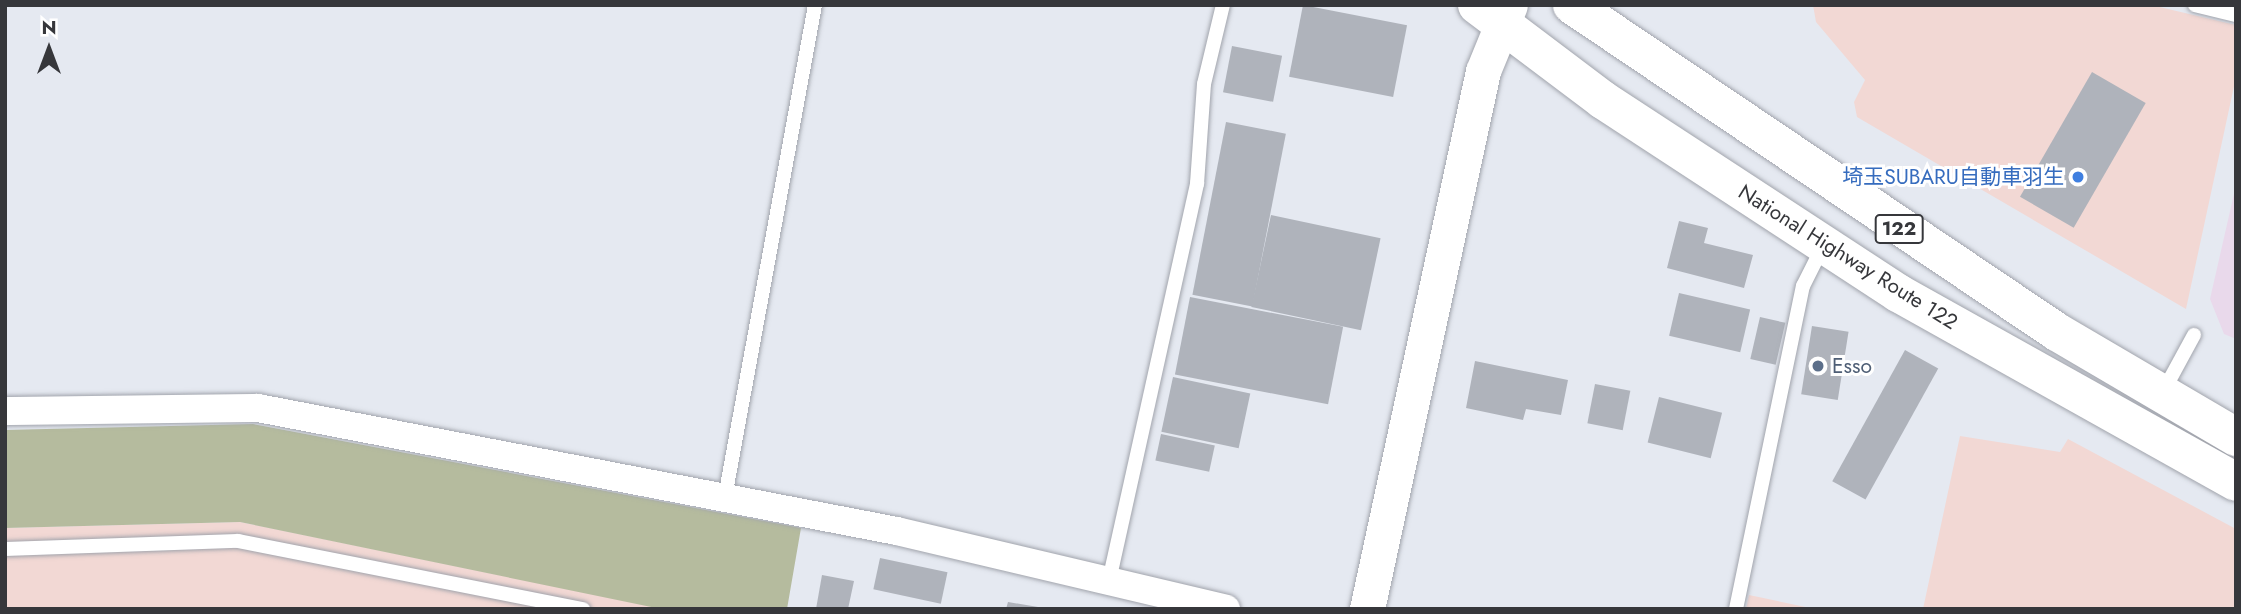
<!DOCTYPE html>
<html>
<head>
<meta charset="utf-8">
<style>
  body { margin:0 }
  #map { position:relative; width:2241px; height:614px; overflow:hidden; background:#e5e9f1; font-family:Jost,"Noto Sans JP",sans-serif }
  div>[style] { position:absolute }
  .commercial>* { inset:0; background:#f2d8d4 }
  .industrial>* { inset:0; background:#e9d9eb }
  .green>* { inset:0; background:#b5bb9e }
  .building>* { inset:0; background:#afb3bb; transform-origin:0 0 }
  .roads { filter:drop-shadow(0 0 2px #a1a4ac) drop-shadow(0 0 2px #a1a4ac) }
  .service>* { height:14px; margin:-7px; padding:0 7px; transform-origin:7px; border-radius:7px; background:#fff }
  .minor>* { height:28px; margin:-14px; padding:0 14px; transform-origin:14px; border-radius:14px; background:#fff }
  .tertiary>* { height:35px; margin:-17.5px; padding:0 17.5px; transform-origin:17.5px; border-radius:17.5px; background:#fff }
  .trunk>* { height:38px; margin:-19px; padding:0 19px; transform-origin:19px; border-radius:19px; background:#fff }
  .dots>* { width:19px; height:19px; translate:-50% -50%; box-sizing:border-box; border:4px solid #fff; border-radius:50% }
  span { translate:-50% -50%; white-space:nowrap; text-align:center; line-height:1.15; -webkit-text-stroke:6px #fff; paint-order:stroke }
  .shield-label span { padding:2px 5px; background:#fff; border:2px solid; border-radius:5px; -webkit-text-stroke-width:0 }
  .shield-label { font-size:19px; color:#36373b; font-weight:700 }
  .shop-label { font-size:21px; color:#366cbe }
  .right { translate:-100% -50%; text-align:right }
  .street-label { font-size:21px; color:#36373b }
  .service-label { font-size:21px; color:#4e5e75 }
  .left { translate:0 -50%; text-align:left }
  .frame { position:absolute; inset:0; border:7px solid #36373b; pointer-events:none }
  .north { position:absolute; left:14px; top:14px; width:70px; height:70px; -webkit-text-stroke:5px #fff; paint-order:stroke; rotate:0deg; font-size:19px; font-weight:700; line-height:28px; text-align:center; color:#36373b }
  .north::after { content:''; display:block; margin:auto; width:24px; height:32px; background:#36373b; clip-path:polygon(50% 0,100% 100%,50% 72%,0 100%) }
</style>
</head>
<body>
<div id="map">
  <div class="commercial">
    <i style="clip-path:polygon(1813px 5px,2151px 5px,2236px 25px,2236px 77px,2186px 309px,1857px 117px,1854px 102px,1865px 80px,1816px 22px)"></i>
    <i style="clip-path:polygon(1960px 436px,2060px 452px,2068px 439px,2236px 529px,2236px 609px,1923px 609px)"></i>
    <i style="clip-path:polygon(240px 522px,646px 605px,661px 609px,5px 609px,5px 528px)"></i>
    <i style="clip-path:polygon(1749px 595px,1815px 609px,1746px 609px)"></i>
  </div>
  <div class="industrial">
    <i style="clip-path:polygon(2236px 185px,2236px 339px,2224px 334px,2210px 299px)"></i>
  </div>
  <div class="green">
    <i style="clip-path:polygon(253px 424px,801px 528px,787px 609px,661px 609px,240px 522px,5px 528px,5px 430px)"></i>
  </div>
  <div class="building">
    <i style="left:1303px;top:5px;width:106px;height:73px;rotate:11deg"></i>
    <i style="left:1232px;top:46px;width:51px;height:47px;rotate:11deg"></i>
    <i style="left:2092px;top:72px;width:62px;height:144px;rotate:30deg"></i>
    <i style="left:1226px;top:122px;width:61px;height:176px;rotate:11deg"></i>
    <i style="left:1271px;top:215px;width:112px;height:94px;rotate:12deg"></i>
    <i style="clip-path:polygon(1679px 221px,1708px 228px,1704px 243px,1753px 255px,1744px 288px,1667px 268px)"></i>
    <i style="left:1679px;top:293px;width:73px;height:44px;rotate:13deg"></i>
    <i style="left:1190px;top:297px;width:156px;height:79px;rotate:11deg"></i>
    <i style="left:1760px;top:317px;width:26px;height:43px;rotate:13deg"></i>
    <i style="left:1812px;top:326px;width:37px;height:69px;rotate:9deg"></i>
    <i style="left:1905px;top:350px;width:38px;height:150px;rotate:29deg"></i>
    <i style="clip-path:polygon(1475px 361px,1568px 380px,1561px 415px,1526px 409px,1523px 420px,1466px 408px)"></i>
    <i style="left:1173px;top:377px;width:79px;height:56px;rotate:12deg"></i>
    <i style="left:1595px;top:384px;width:36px;height:40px;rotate:11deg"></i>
    <i style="left:1659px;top:397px;width:65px;height:47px;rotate:14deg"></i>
    <i style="left:1161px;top:434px;width:55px;height:27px;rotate:12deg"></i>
    <i style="left:880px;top:558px;width:69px;height:32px;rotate:12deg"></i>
    <i style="clip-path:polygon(822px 575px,854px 581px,848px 609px,816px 609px)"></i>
    <i style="clip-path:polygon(1008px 602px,1038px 607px,1037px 609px,1006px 609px)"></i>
  </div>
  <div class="roads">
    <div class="service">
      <i style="left:2195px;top:5px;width:42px;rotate:13.7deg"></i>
      <i style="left:2163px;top:392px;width:65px;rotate:-61.5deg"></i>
      <i style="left:725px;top:497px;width:500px;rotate:-79.63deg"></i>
      <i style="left:5px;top:549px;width:233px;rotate:-2deg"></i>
      <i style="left:238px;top:541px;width:352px;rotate:11.2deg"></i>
      <i style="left:1109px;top:581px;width:407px;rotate:-77.5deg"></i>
      <i style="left:1197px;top:184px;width:100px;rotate:-86deg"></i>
      <i style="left:1204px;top:84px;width:81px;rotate:-76.5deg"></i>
      <i style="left:1736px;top:609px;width:330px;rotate:-78.3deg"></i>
      <i style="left:1803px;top:286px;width:45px;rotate:-63.4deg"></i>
    </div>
    <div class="minor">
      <i style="left:5px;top:411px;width:253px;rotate:-0.7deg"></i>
      <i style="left:258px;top:408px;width:651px;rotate:10.9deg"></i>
      <i style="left:897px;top:531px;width:338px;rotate:13.3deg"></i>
    </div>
    <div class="tertiary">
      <i style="left:1367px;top:609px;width:550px;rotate:-77.83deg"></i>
      <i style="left:1483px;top:71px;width:71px;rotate:-67.8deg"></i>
    </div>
    <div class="trunk">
      <i style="left:1477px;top:5px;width:158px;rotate:37deg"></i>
      <i style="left:1603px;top:100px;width:353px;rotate:33.2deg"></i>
      <i style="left:1898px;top:293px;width:387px;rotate:29.2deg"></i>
      <i style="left:1572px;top:5px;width:585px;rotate:33.99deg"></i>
      <i style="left:2057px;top:332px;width:208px;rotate:30.4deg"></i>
    </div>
  </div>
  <div class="dots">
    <i style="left:2078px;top:177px;background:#3f7fe0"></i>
    <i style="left:1818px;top:366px;background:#5c6f8a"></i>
  </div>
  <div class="shield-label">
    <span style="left:1899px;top:229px">122</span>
  </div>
  <div class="shop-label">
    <span class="right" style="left:2064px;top:177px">埼玉SUBARU自動車羽生</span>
  </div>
  <div class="street-label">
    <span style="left:1848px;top:257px;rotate:32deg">National Highway Route 122</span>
  </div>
  <div class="service-label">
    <span class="left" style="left:1832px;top:366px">Esso</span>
  </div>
  <div class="frame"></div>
  <div class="north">N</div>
</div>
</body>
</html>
